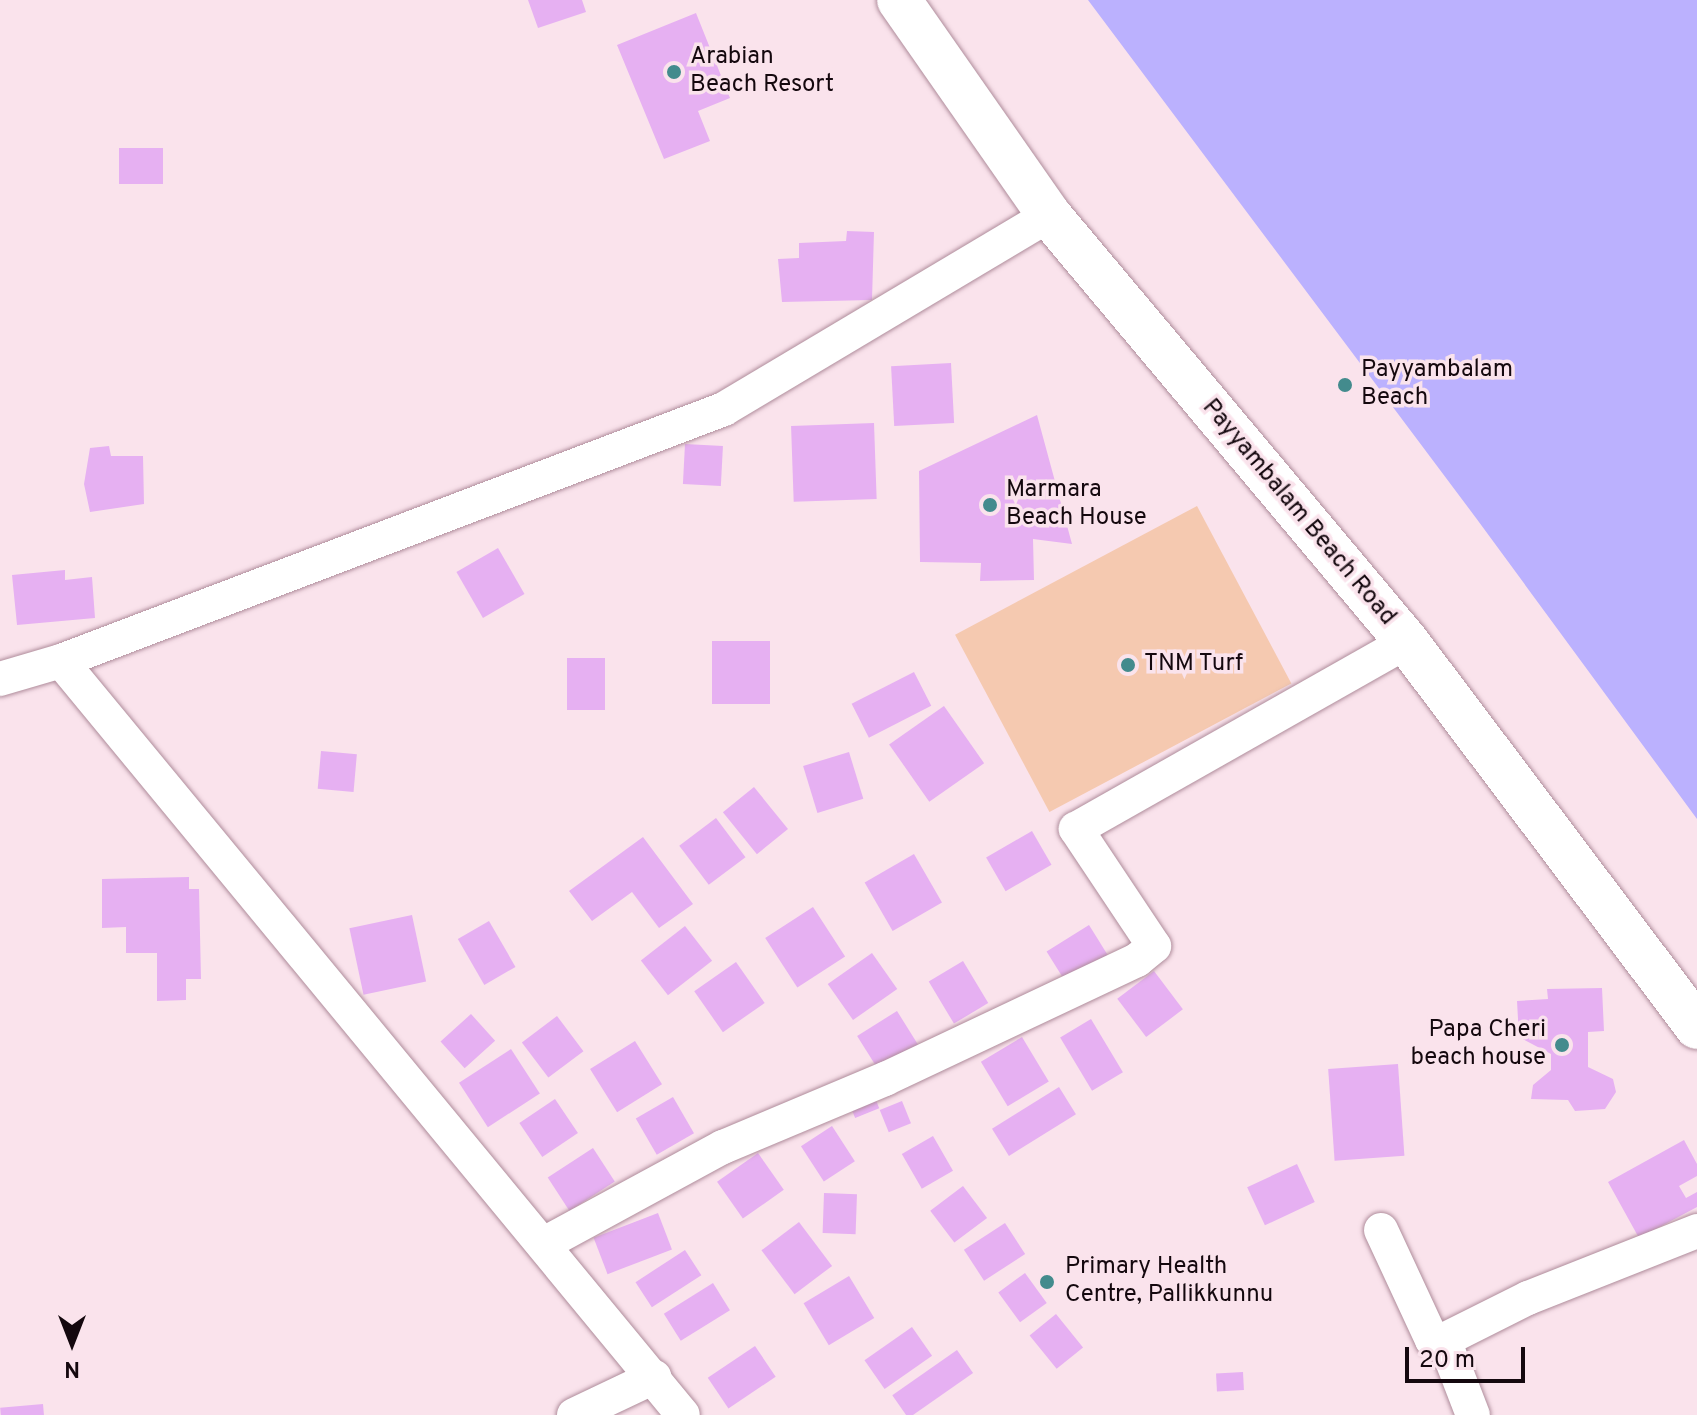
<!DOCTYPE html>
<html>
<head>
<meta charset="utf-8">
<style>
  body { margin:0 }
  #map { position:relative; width:1697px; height:1415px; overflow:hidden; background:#fae3ec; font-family:Overpass,sans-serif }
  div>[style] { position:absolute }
  .green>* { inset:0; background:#f5c9b0; transform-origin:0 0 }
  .water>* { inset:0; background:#bbb1fe }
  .building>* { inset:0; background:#e6b0f2; transform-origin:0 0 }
  .roads { filter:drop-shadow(0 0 2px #af8c9b) drop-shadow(0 0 2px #af8c9b) }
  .minor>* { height:34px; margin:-17px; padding:0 17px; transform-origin:17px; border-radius:17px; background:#fff }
  .secondary>* { height:44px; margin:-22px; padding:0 22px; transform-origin:22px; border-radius:22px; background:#fff }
  .dots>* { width:22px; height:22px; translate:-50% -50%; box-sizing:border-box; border:4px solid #fae3ec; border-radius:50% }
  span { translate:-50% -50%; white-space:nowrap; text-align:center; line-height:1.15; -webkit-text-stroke:7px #fae3ec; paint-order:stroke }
  .poi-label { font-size:24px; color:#14080e }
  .left { translate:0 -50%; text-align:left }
  .right { translate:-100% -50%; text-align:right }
  .street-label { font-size:24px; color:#14080e }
  .north { position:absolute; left:32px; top:1303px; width:80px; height:80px; -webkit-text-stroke:6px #fae3ec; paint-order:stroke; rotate:180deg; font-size:22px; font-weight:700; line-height:32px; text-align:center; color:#14080e }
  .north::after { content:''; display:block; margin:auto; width:28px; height:36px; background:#14080e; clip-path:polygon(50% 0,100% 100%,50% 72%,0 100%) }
  .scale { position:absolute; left:1405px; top:1347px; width:120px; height:36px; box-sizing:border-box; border:4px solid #14080e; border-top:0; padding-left:10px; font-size:24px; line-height:28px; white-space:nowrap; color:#14080e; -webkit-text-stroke:6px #fae3ec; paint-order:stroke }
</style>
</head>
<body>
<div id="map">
  <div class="green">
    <i style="left:1197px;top:506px;width:201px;height:274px;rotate:62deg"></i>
  </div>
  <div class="water">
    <i style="clip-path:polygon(1088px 0,1697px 0,1697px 819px,1476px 518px)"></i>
  </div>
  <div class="building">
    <i style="clip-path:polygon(528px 0,582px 0,586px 12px,538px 28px)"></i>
    <i style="clip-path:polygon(696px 13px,730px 98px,698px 111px,710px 141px,664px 159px,617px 45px)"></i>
    <i style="left:163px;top:148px;width:36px;height:44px;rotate:90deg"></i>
    <i style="clip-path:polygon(847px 231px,874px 232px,872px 300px,782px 302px,778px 259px,799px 258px,799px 243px,846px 241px)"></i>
    <i style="left:951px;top:363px;width:60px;height:60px;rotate:87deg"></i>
    <i style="clip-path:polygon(1037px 415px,1072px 544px,1033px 539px,1034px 580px,980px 581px,981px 563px,920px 562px,919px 471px)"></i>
    <i style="left:874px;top:423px;width:76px;height:83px;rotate:88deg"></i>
    <i style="left:685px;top:444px;width:38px;height:40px;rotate:3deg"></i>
    <i style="clip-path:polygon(109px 446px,111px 456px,143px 456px,144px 504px,90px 512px,84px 484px,90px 448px)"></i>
    <i style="left:498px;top:548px;width:53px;height:48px;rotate:60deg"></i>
    <i style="clip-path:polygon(65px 570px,65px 580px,92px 577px,95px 618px,17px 625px,12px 575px)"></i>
    <i style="left:712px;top:641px;width:58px;height:63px"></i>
    <i style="left:567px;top:658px;width:38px;height:52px"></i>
    <i style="left:914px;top:672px;width:38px;height:70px;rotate:63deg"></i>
    <i style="left:944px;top:706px;width:70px;height:67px;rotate:55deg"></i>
    <i style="left:321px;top:751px;width:36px;height:38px;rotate:5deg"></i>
    <i style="left:849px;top:752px;width:49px;height:48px;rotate:73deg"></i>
    <i style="left:754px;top:787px;width:54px;height:40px;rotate:51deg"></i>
    <i style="left:716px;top:818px;width:49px;height:46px;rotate:53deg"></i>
    <i style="left:1032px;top:831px;width:39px;height:53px;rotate:60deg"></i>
    <i style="clip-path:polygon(643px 837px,693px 904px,659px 928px,632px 892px,592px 921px,569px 891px)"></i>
    <i style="left:914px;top:854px;width:56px;height:57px;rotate:60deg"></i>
    <i style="clip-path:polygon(189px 877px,189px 889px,199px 889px,201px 979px,186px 979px,186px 1000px,157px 1001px,157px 953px,126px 953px,126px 927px,102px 928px,102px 879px)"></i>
    <i style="left:813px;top:907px;width:59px;height:57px;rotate:57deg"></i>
    <i style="left:412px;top:915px;width:68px;height:64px;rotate:78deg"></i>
    <i style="left:489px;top:921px;width:53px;height:36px;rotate:60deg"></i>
    <i style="left:1089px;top:925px;width:45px;height:50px;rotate:58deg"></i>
    <i style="left:685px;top:926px;width:44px;height:56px;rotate:52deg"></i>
    <i style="left:872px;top:953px;width:44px;height:54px;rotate:55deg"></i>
    <i style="left:963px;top:961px;width:49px;height:40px;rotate:59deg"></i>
    <i style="left:736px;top:962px;width:50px;height:51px;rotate:55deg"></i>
    <i style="left:1154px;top:971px;width:48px;height:46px;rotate:53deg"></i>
    <i style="clip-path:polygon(1602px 988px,1604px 1031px,1588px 1032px,1588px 1067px,1613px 1079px,1616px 1092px,1605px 1109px,1575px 1111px,1568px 1100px,1531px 1099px,1533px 1085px,1551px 1070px,1551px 1054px,1519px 1037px,1517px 1001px,1548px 999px,1547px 989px)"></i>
    <i style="left:897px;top:1011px;width:52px;height:47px;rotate:58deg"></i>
    <i style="left:471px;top:1014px;width:36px;height:41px;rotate:48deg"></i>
    <i style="left:557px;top:1016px;width:44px;height:44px;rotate:53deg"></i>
    <i style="left:1091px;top:1019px;width:62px;height:36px;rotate:59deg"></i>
    <i style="left:1022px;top:1037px;width:52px;height:48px;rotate:59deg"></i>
    <i style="left:635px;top:1041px;width:51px;height:53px;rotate:58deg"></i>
    <i style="left:511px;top:1049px;width:53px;height:62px;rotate:57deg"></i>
    <i style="left:1398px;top:1064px;width:92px;height:70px;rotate:86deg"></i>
    <i style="left:865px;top:1073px;width:38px;height:26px;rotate:68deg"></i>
    <i style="left:1059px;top:1087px;width:32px;height:79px;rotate:58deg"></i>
    <i style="left:673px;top:1097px;width:42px;height:43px;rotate:60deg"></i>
    <i style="left:555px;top:1099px;width:41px;height:43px;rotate:56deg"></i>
    <i style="left:902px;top:1101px;width:24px;height:24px;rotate:68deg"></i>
    <i style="left:832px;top:1126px;width:42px;height:37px;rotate:57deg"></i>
    <i style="left:933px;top:1136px;width:40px;height:36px;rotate:60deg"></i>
    <i style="clip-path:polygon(1684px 1140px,1697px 1164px,1697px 1176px,1679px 1186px,1686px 1198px,1697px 1192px,1697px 1207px,1639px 1238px,1608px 1182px)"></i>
    <i style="left:593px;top:1148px;width:40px;height:54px;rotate:57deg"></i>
    <i style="left:758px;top:1153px;width:45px;height:50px;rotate:55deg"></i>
    <i style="left:1297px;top:1164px;width:42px;height:55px;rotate:65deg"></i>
    <i style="left:963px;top:1186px;width:40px;height:41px;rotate:53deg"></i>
    <i style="left:824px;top:1193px;width:33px;height:40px;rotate:2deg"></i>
    <i style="left:658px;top:1213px;width:39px;height:69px;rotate:69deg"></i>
    <i style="left:799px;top:1222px;width:55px;height:47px;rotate:53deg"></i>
    <i style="left:1005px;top:1223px;width:37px;height:49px;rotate:57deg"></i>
    <i style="left:685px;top:1250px;width:30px;height:59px;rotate:57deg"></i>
    <i style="left:1025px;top:1273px;width:37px;height:33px;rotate:54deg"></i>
    <i style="left:849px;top:1276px;width:49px;height:53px;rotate:59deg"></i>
    <i style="left:713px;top:1283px;width:32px;height:58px;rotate:58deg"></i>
    <i style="left:1056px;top:1314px;width:43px;height:34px;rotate:51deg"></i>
    <i style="left:912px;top:1327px;width:35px;height:58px;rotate:55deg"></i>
    <i style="left:755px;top:1346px;width:37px;height:57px;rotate:56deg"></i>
    <i style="left:957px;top:1350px;width:28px;height:79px;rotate:55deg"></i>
    <i style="left:1243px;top:1372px;width:18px;height:27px;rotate:87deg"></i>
    <i style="left:43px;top:1404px;width:11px;height:43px;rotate:85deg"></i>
  </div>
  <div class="roads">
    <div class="minor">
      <i style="left:61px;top:661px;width:709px;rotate:-20.81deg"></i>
      <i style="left:724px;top:409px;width:378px;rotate:-30.8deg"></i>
      <i style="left:0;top:679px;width:64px;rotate:-16.4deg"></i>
      <i style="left:61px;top:661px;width:977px;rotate:50.48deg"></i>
      <i style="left:1381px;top:1230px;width:121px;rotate:65.1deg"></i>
      <i style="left:1432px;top:1340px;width:12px"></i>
      <i style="left:1444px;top:1340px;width:94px;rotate:-26.6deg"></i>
      <i style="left:1528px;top:1298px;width:182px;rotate:-21.6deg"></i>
      <i style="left:544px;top:1244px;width:204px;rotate:-28.5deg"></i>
      <i style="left:723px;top:1147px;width:176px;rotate:-22.8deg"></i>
      <i style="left:885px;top:1079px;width:279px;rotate:-25.3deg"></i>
      <i style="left:1137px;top:960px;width:22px;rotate:-39deg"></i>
      <i style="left:1154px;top:946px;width:141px;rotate:-123.7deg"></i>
      <i style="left:1076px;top:829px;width:380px;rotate:-29.5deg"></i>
      <i style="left:1444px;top:1340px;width:80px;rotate:68.9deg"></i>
      <i style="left:574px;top:1415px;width:89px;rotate:-25.4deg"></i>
    </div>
    <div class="secondary">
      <i style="left:899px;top:0;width:262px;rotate:55.1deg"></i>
      <i style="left:1049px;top:215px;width:557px;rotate:50.02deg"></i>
      <i style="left:1407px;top:642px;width:482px;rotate:53deg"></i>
    </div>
  </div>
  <div class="dots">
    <i style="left:674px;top:72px;background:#438b8d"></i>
    <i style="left:1345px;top:385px;background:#438b8d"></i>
    <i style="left:990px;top:505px;background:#438b8d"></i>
    <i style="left:1128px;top:665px;background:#438b8d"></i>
    <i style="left:1562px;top:1045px;background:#438b8d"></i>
    <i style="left:1047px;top:1282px;background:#438b8d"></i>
  </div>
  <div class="poi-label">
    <span class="left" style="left:690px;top:72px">Arabian<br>Beach Resort</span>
    <span class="left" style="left:1361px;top:385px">Payyambalam<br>Beach</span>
    <span class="left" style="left:1006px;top:505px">Marmara<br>Beach House</span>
    <span class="left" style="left:1144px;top:665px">TNM Turf</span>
    <span class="right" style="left:1546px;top:1045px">Papa Cheri<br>beach house</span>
    <span class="left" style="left:1065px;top:1282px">Primary Health<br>Centre, Pallikkunnu</span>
  </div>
  <div class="street-label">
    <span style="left:1298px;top:513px;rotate:50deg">Payyambalam Beach Road</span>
  </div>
  <div class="north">N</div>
  <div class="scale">20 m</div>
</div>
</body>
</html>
